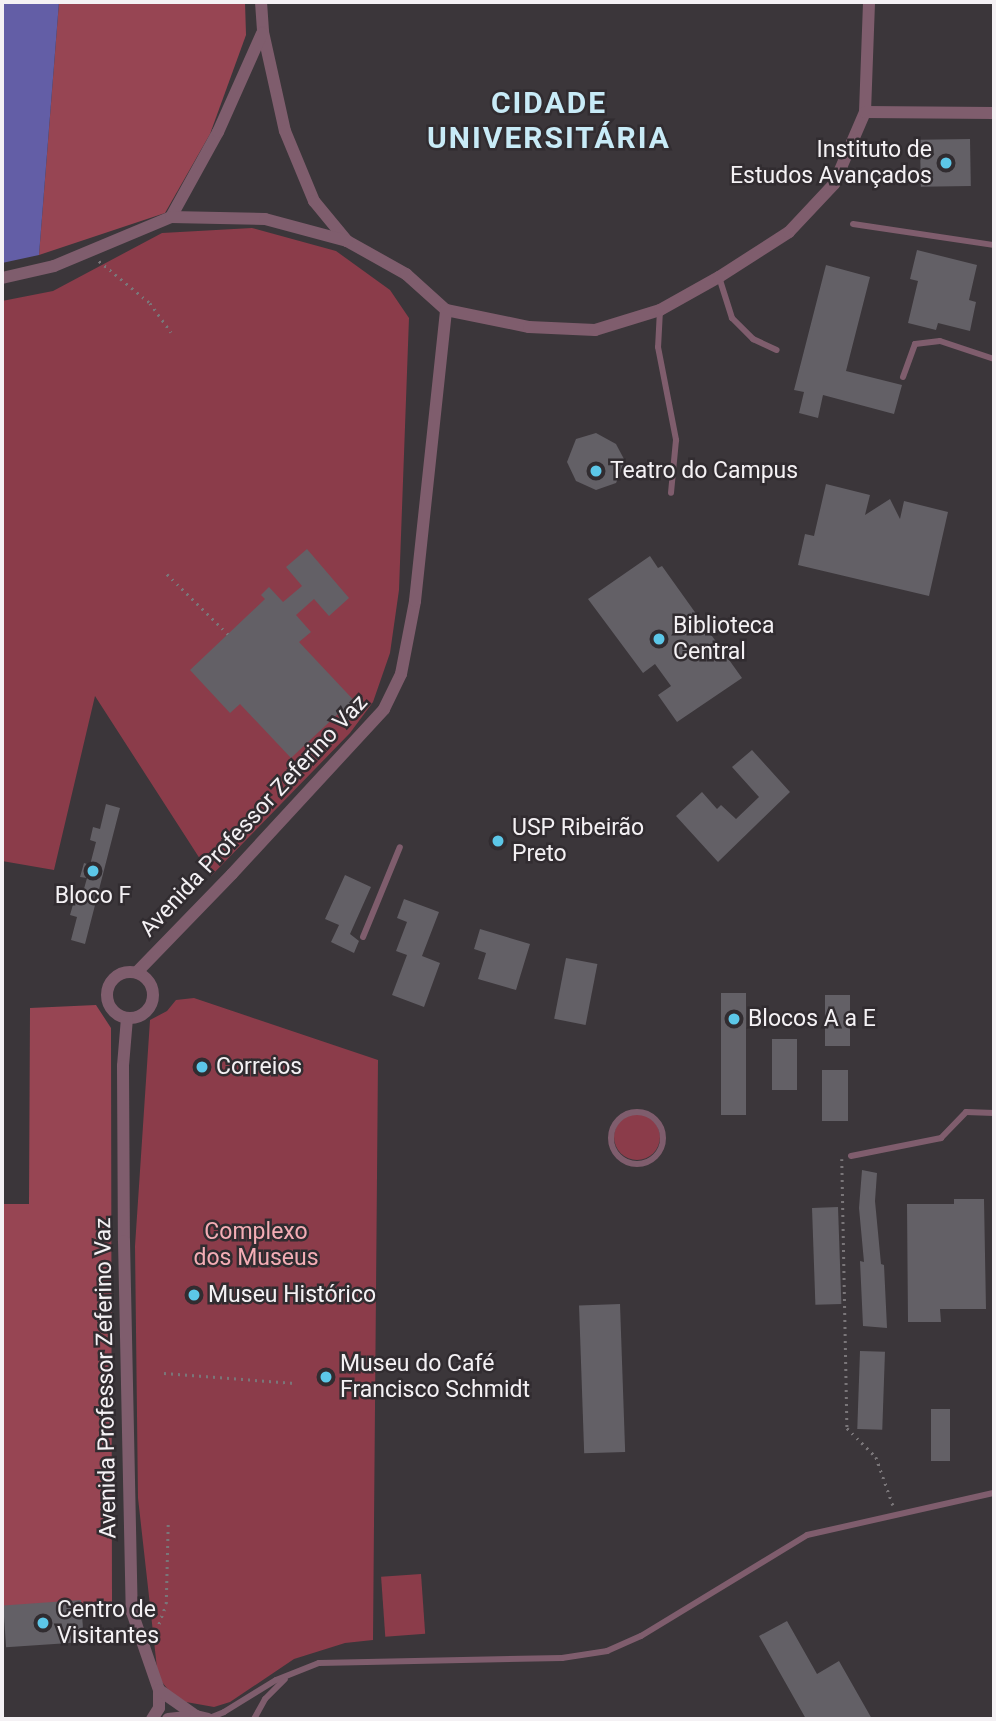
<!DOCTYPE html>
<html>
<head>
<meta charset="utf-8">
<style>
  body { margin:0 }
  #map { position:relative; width:996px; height:1721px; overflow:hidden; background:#3b363a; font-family:Roboto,sans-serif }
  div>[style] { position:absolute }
  .green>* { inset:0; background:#8b3c4a; transform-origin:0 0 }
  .round { border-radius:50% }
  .forest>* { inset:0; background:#974553 }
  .water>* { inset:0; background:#635ea6 }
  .building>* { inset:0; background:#636066; transform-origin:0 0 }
  .path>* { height:2.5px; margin-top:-1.25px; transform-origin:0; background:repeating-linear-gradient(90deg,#7a7679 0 2px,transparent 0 7px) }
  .lane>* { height:6px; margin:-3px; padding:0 3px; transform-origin:3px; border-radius:3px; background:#7f5d6d }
  .lane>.ring { margin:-3px; padding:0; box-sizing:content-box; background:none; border:6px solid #7f5d6d; border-radius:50% }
  .street>* { height:12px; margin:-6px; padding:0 6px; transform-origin:6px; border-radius:6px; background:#7f5d6d }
  .street>.ring { margin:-6px; padding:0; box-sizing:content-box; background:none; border:12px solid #7f5d6d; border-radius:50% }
  .dots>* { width:19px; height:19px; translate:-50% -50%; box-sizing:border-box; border:4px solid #312c30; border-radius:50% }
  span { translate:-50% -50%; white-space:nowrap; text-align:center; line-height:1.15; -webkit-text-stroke:5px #312c30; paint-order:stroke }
  .poi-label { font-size:23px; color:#f4f1f4 }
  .right { translate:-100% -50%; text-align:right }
  .left { translate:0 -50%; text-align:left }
  .street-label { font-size:23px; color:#f4f1f4 }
  .park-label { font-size:23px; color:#f4adb5 }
  .district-label { font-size:30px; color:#c8ebf7; font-weight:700; letter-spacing:2px }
  .frame { position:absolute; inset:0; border:4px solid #f4f1f4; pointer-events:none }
</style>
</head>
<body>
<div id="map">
  <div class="green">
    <i style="clip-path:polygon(252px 228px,336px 251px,390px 290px,409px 318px,399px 590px,390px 653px,373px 702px,350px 733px,211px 876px,95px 696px,54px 870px,2px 861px,2px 301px,53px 291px,162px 233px)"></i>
    <i style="clip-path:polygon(194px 998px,378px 1060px,373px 1640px,345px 1643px,294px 1659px,230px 1702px,214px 1707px,186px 1702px,170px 1692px,158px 1677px,138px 1498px,135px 1246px,150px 1020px,167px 1011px,176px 1000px)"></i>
    <i class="round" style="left:614px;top:1114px;width:46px;height:46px"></i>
    <i style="left:421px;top:1574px;width:60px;height:40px;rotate:86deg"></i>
  </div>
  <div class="forest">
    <i style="clip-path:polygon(59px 2px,245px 2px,246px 35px,210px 134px,165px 213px,39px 255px)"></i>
    <i style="clip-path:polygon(96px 1005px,111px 1028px,112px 1604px,2px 1615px,2px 1204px,29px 1204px,30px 1008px)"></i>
  </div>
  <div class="water">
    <i style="clip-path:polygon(2px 2px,59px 2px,39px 255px,2px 263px)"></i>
  </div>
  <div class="building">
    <i style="left:970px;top:139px;width:47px;height:50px;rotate:89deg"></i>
    <i style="clip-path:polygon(917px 250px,977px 265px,969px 300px,976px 302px,970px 331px,938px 323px,936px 330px,908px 323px,918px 281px,910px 279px)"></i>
    <i style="clip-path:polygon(826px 265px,870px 277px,846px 371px,902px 385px,894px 414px,823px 395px,818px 418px,799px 413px,804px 392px,794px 390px)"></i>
    <i style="clip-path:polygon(596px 433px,616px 444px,625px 461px,616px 483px,596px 490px,576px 481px,567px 462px,576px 439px)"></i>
    <i style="clip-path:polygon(826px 484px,870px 495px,865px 515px,890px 499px,900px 519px,904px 501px,948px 512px,929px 596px,798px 565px,805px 534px,814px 536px)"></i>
    <i style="clip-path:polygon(307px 549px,349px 598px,329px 616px,314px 599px,296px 615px,311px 632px,299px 642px,362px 709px,348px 721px,340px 712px,291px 758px,240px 704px,230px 713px,190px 670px,265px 599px,261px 595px,269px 587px,283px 602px,302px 586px,286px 567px)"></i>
    <i style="clip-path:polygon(650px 556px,658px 568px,662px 566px,742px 678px,677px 722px,658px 695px,671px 686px,655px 664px,643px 673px,588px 599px)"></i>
    <i style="clip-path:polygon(752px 750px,790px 792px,718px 862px,676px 816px,702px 792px,717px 809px,721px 805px,736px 819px,759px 797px,732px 767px)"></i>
    <i style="clip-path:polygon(106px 804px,120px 808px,85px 944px,71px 940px,77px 917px,70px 915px,74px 901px,80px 903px,87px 878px,80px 877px,84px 863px,90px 865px,96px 842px,90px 840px,93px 827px,100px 829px)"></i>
    <i style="clip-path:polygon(345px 875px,371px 887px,350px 934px,359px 941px,354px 953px,331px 942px,339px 925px,325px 919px)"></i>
    <i style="clip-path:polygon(404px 899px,439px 912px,422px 956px,440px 963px,424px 1007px,392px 995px,407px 955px,396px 951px,407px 922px,397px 918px)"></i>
    <i style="clip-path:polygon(480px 929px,530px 944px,516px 990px,478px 979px,486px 953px,474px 949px)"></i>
    <i style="left:566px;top:958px;width:32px;height:62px;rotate:11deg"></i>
    <i style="left:721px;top:993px;width:25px;height:122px"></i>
    <i style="left:825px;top:995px;width:25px;height:51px"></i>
    <i style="left:772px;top:1039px;width:25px;height:51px"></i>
    <i style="left:822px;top:1070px;width:26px;height:51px"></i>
    <i style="clip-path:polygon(862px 1170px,877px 1173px,875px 1201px,881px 1264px,884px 1265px,887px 1328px,863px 1326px,860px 1261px,864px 1262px,859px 1208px)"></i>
    <i style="clip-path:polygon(954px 1199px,984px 1199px,986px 1309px,940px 1309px,941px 1322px,908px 1322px,907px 1204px,954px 1204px)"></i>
    <i style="left:838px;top:1207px;width:97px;height:26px;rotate:88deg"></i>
    <i style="left:620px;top:1304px;width:148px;height:41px;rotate:88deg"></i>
    <i style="left:860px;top:1351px;width:25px;height:78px;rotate:2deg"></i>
    <i style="left:950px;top:1409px;width:52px;height:19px;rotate:90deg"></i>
    <i style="left:81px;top:1600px;width:42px;height:78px;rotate:86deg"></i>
    <i style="clip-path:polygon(787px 1621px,817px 1674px,839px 1661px,872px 1719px,806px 1719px,759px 1636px)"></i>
  </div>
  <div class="path">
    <i style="left:99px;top:261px;width:66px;rotate:39.5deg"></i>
    <i style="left:150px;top:303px;width:36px;rotate:54deg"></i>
    <i style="left:167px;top:574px;width:86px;rotate:44.5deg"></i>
    <i style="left:842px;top:1159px;width:269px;rotate:88.9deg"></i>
    <i style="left:847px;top:1428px;width:41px;rotate:45deg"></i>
    <i style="left:876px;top:1457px;width:51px;rotate:70.5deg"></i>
    <i style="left:164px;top:1373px;width:131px;rotate:4.4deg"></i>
    <i style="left:154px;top:1637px;width:35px;rotate:-70deg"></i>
    <i style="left:166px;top:1604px;width:81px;rotate:-88.6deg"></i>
  </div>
  <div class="lane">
    <i style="left:853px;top:224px;width:143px;rotate:8.5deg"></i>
    <i style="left:719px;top:277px;width:43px;rotate:72.4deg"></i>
    <i style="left:732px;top:318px;width:30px;rotate:45deg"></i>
    <i style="left:753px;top:339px;width:26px;rotate:25deg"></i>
    <i style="left:660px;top:310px;width:37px;rotate:93deg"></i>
    <i style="left:658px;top:347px;width:95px;rotate:79deg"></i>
    <i style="left:676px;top:440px;width:53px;rotate:95.4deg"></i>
    <i style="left:903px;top:377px;width:35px;rotate:-70deg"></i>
    <i style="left:915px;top:344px;width:25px;rotate:-7deg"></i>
    <i style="left:940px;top:341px;width:57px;rotate:18.4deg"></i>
    <i style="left:363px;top:937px;width:97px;rotate:-67.7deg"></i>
    <i class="ring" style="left:611px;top:1112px;width:46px;height:46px"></i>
    <i style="left:851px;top:1156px;width:92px;rotate:-11.3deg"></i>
    <i style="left:941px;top:1138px;width:36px;rotate:-46deg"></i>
    <i style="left:966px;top:1112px;width:28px;rotate:2deg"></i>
    <i style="left:207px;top:1719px;width:18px;rotate:-22deg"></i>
    <i style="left:224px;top:1712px;width:61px;rotate:-31.6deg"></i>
    <i style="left:276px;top:1680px;width:46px;rotate:-21.6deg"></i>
    <i style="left:319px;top:1663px;width:243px;rotate:-1.2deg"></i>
    <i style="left:562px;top:1658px;width:46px;rotate:-8.8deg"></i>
    <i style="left:607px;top:1651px;width:37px;rotate:-24deg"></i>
    <i style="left:641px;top:1636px;width:194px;rotate:-31.3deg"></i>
    <i style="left:807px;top:1535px;width:192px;rotate:-12.7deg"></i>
    <i style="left:254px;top:1719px;width:23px;rotate:-61deg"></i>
    <i style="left:265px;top:1699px;width:28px;rotate:-45deg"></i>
  </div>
  <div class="street">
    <i style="left:261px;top:2px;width:30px;rotate:86deg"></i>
    <i style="left:263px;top:32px;width:101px;rotate:77.5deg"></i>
    <i style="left:285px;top:131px;width:76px;rotate:67.5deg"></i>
    <i style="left:314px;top:201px;width:52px;rotate:50.5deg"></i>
    <i style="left:347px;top:241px;width:68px;rotate:29.2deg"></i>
    <i style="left:406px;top:274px;width:54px;rotate:42deg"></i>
    <i style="left:446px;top:310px;width:85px;rotate:11.6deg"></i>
    <i style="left:529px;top:327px;width:66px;rotate:2.6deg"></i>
    <i style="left:595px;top:330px;width:68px;rotate:-17.1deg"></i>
    <i style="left:660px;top:310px;width:68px;rotate:-29.2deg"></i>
    <i style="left:719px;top:277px;width:83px;rotate:-32.7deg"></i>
    <i style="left:789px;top:232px;width:66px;rotate:-46.8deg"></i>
    <i style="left:834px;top:184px;width:78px;rotate:-66.7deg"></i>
    <i style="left:865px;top:112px;width:110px;rotate:-87.9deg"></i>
    <i style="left:865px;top:112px;width:129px;rotate:0.4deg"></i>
    <i style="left:171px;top:217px;width:97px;rotate:-61.1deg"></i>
    <i style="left:218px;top:132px;width:108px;rotate:-66deg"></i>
    <i style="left:2px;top:278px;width:53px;rotate:-13deg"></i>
    <i style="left:54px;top:266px;width:127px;rotate:-22.7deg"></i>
    <i style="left:171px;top:217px;width:94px;rotate:1.2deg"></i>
    <i style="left:265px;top:219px;width:85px;rotate:15deg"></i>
    <i class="ring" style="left:107px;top:972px;width:34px;height:34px"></i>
    <i style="left:137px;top:972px;width:136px;rotate:-45.9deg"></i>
    <i style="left:232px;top:874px;width:224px;rotate:-47.3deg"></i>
    <i style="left:384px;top:709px;width:39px;rotate:-64deg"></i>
    <i style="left:401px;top:674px;width:74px;rotate:-79.1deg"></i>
    <i style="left:415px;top:601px;width:293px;rotate:-83.9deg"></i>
    <i style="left:127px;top:1018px;width:48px;rotate:94.8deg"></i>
    <i style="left:123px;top:1066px;width:175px;rotate:89.7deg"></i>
    <i style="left:124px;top:1241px;width:371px;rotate:88.8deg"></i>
    <i style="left:132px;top:1612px;width:83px;rotate:70.9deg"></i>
    <i style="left:159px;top:1690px;width:18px;rotate:90deg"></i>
    <i style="left:159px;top:1708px;width:13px;rotate:122deg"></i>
    <i style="left:159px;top:1690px;width:45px;rotate:35.1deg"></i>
    <i style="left:168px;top:1719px;width:28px;rotate:-6deg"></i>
    <i style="left:196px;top:1716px;width:12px;rotate:14deg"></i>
  </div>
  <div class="dots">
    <i style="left:946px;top:163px;background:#5cc7e8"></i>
    <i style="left:596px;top:471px;background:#5cc7e8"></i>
    <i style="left:659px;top:639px;background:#5cc7e8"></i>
    <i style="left:498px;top:841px;background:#5cc7e8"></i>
    <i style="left:93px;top:871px;background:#5cc7e8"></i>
    <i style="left:734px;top:1019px;background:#5cc7e8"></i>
    <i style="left:202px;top:1067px;background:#5cc7e8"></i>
    <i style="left:194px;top:1295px;background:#5cc7e8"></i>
    <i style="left:326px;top:1377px;background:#5cc7e8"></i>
    <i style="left:43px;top:1623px;background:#5cc7e8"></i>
  </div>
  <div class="poi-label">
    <span class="right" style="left:932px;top:163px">Instituto de<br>Estudos Avançados</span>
    <span class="left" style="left:610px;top:471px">Teatro do Campus</span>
    <span class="left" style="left:673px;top:639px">Biblioteca<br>Central</span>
    <span class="left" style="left:512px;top:841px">USP Ribeirão<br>Preto</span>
    <span style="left:93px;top:896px">Bloco F</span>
    <span class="left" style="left:748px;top:1019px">Blocos A a E</span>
    <span class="left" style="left:216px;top:1067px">Correios</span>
    <span class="left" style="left:208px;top:1295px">Museu Histórico</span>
    <span class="left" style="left:340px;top:1377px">Museu do Café<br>Francisco Schmidt</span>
    <span class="left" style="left:57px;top:1623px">Centro de<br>Visitantes</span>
  </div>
  <div class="street-label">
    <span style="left:254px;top:816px;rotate:-47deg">Avenida Professor Zeferino Vaz</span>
    <span style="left:106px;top:1378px;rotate:-91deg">Avenida Professor Zeferino Vaz</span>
  </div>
  <div class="park-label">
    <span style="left:256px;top:1245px">Complexo<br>dos Museus</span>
  </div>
  <div class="district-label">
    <span style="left:549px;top:120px">CIDADE<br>UNIVERSITÁRIA</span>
  </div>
  <div class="frame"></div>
</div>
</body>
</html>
